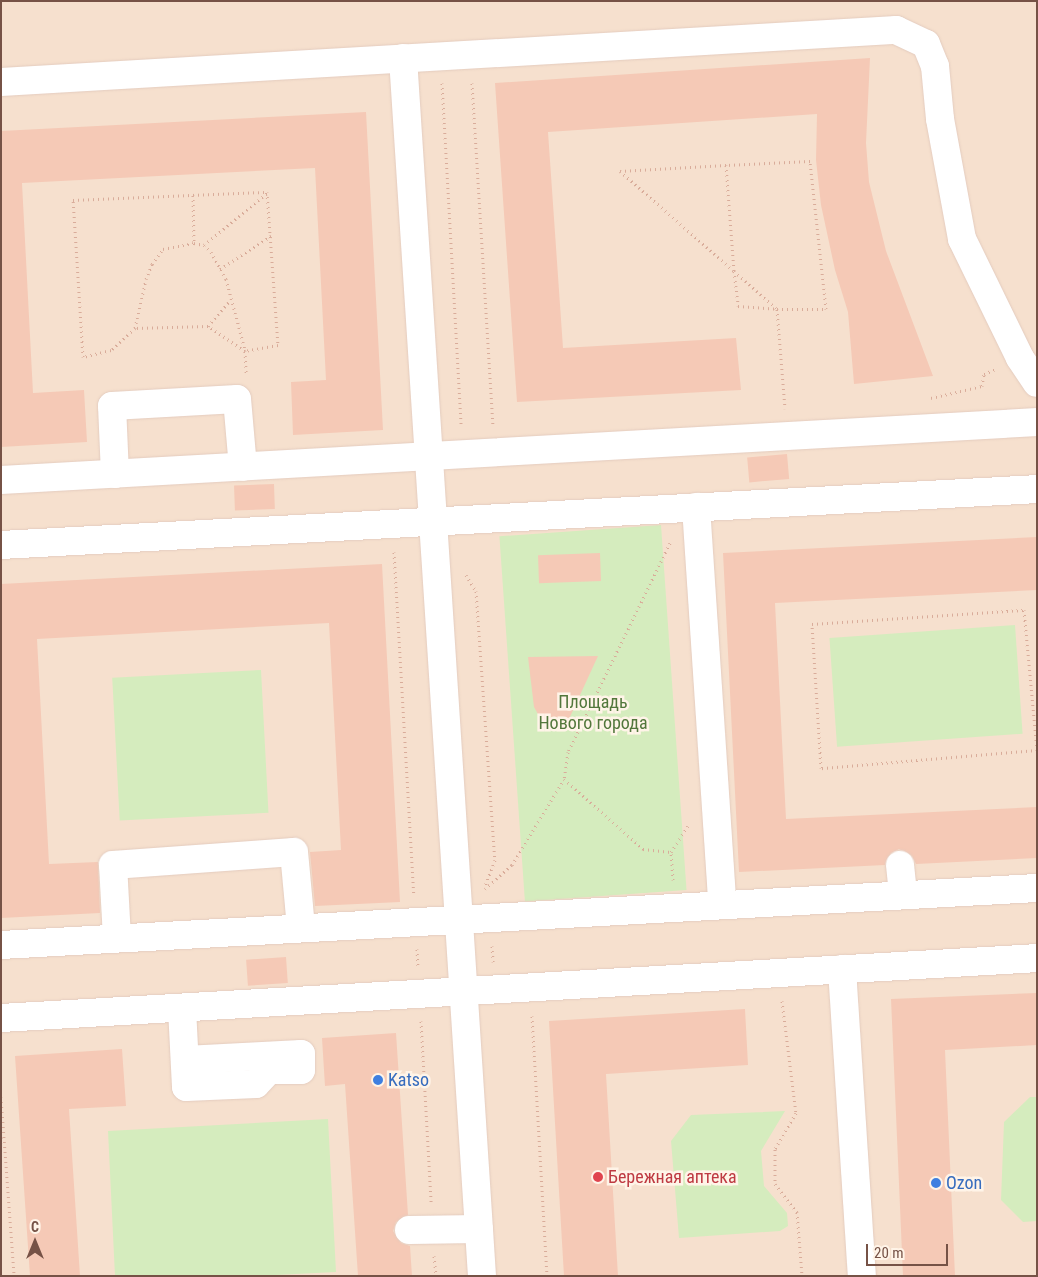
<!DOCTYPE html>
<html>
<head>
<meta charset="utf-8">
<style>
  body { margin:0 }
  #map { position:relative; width:1038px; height:1277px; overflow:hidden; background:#feefe0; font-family:"Roboto Condensed",sans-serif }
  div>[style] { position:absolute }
  .residential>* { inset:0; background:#f6e0ce; transform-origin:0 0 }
  .green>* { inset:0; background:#d5ecbe; transform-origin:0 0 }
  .building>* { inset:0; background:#f5c9b6; transform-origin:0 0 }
  .path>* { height:3px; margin-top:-1.5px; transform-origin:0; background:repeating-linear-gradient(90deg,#d9ac9a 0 1px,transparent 0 5px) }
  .roads { filter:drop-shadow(0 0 1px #e4ccbf) drop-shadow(0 0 1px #e4ccbf) }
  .minor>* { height:28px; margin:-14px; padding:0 14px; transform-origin:14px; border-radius:14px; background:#fff }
  .dots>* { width:14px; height:14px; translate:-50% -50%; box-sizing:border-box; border:2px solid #fff4e8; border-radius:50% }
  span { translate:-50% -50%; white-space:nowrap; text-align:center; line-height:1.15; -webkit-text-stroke:5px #fff4e8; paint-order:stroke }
  .park-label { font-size:18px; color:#52773b }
  .shop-label { font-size:18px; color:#366cbe }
  .left { translate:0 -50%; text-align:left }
  .health-label { font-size:18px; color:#be3a42 }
  .frame { position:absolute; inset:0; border:2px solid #765246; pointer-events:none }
  .north { position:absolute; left:10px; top:1217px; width:50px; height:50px; -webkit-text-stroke:4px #fff4e8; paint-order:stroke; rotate:0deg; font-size:14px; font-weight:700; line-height:20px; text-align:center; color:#765246 }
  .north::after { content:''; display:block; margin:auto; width:18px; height:22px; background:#765246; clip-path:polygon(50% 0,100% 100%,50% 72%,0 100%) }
  .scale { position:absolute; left:866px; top:1244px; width:82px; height:22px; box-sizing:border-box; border:2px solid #765246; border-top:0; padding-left:6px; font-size:15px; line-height:18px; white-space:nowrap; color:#765246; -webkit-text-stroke:4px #fff4e8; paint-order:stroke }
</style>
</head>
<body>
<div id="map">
  <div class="residential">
    <i style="left:1px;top:1px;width:1036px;height:1275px"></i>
  </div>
  <div class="green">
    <i style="left:661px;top:525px;width:366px;height:162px;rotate:86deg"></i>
    <i style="left:1015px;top:625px;width:109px;height:186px;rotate:86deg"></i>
    <i style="left:261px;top:670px;width:143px;height:149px;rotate:87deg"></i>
    <i style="clip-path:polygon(1030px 1097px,1037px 1097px,1037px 1221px,1023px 1222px,1001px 1200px,1004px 1122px)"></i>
    <i style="clip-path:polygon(785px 1111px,761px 1151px,764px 1186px,787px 1213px,788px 1226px,780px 1231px,679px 1238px,671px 1141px,691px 1115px)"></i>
    <i style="clip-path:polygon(328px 1119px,336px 1272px,256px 1276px,115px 1276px,108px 1131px)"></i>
  </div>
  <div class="building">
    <i style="clip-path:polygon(870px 58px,866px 143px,869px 182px,886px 251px,933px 376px,854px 384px,848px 312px,835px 270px,821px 205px,816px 160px,817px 114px,548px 132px,563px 348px,736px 338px,741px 390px,517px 402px,495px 83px)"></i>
    <i style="clip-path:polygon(366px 112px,383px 430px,293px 435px,291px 382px,326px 380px,315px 168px,22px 183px,33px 393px,84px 390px,87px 442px,1px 447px,1px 131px)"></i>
    <i style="left:787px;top:454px;width:25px;height:40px;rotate:85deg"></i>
    <i style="left:274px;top:484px;width:25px;height:40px;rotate:88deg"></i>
    <i style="clip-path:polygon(1037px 537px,1037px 590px,775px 603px,786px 819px,1037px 807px,1037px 858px,916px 864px,912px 856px,899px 849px,891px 853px,885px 865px,739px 872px,723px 553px)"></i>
    <i style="left:600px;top:553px;width:28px;height:62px;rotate:88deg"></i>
    <i style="clip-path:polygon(382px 564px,400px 902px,315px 906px,310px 852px,341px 850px,329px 623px,37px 639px,49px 864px,98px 862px,100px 913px,1px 918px,1px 584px)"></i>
    <i style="clip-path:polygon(598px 656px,569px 719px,562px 727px,544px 725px,534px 707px,528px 657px)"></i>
    <i style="left:286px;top:957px;width:26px;height:40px;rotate:86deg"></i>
    <i style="clip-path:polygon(1037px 993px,1037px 1045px,945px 1050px,955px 1276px,903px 1276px,891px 999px)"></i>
    <i style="clip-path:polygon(745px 1009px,748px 1065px,606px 1074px,618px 1276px,564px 1276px,549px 1021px)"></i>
    <i style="clip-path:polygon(396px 1033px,408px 1215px,396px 1222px,393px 1231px,401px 1243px,410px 1246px,412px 1276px,358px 1276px,345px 1084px,325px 1086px,322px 1038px)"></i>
    <i style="clip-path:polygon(122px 1049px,126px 1106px,69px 1109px,80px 1276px,30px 1276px,15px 1056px)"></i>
  </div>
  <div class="path">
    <i style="left:442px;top:83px;width:344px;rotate:86.8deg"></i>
    <i style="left:472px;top:83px;width:344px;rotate:86.5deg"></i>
    <i style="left:726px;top:165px;width:106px;rotate:85.7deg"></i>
    <i style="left:734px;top:271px;width:35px;rotate:83deg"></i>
    <i style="left:738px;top:306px;width:39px;rotate:4deg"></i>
    <i style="left:777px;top:309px;width:49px"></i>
    <i style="left:826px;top:309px;width:149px;rotate:-96.2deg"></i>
    <i style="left:810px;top:161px;width:84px;rotate:177.3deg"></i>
    <i style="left:726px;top:165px;width:106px;rotate:176.8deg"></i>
    <i style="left:620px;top:171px;width:152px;rotate:41.3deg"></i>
    <i style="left:734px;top:271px;width:57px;rotate:41.5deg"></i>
    <i style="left:777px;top:309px;width:100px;rotate:85.4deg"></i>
    <i style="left:193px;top:195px;width:48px;rotate:88.8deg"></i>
    <i style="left:204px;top:245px;width:82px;rotate:-39.5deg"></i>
    <i style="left:220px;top:269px;width:61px;rotate:-32.9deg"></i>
    <i style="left:208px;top:326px;width:33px;rotate:-49deg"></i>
    <i style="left:135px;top:328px;width:50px;rotate:-77.3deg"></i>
    <i style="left:146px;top:279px;width:16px;rotate:-68deg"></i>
    <i style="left:152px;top:264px;width:19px;rotate:-54deg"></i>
    <i style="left:163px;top:249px;width:32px;rotate:-11deg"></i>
    <i style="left:194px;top:243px;width:10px;rotate:11deg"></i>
    <i style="left:204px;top:245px;width:10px;rotate:45deg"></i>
    <i style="left:211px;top:252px;width:31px;rotate:61deg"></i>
    <i style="left:226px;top:279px;width:73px;rotate:75deg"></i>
    <i style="left:245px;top:351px;width:45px;rotate:-146deg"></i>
    <i style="left:208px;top:326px;width:73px;rotate:178.4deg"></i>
    <i style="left:135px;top:328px;width:33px;rotate:137deg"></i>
    <i style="left:111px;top:350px;width:29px;rotate:166deg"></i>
    <i style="left:83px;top:357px;width:157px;rotate:-93.6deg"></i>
    <i style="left:73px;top:200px;width:194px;rotate:-2.4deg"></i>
    <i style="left:267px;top:192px;width:153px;rotate:85.9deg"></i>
    <i style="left:278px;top:345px;width:34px;rotate:170deg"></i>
    <i style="left:245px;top:351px;width:22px;rotate:87deg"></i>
    <i style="left:931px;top:398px;width:52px;rotate:-13.2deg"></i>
    <i style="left:982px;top:386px;width:12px;rotate:-81deg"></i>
    <i style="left:984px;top:374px;width:13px;rotate:-23deg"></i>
    <i style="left:670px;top:543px;width:233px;rotate:116deg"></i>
    <i style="left:568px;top:752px;width:27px;rotate:98deg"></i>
    <i style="left:564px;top:779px;width:106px;rotate:41.5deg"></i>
    <i style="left:643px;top:849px;width:28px;rotate:6deg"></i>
    <i style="left:394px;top:552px;width:344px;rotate:86.7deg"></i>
    <i style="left:466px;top:575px;width:19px;rotate:58deg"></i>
    <i style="left:476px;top:591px;width:270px;rotate:86deg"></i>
    <i style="left:495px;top:860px;width:28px;rotate:111deg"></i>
    <i style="left:1024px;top:610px;width:141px;rotate:84.7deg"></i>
    <i style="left:1037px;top:750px;width:217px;rotate:175.2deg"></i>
    <i style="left:821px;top:768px;width:144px;rotate:-93.6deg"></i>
    <i style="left:812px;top:624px;width:212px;rotate:-3.8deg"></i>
    <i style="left:673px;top:880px;width:28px;rotate:-94deg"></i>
    <i style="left:671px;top:852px;width:31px;rotate:-57deg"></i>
    <i style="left:485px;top:889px;width:36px;rotate:-42deg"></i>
    <i style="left:512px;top:865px;width:100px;rotate:-58.8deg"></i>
    <i style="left:492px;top:946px;width:16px;rotate:86deg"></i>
    <i style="left:417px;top:949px;width:19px;rotate:87deg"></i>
    <i style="left:782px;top:1001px;width:113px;rotate:82.9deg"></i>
    <i style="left:796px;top:1113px;width:42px;rotate:120.3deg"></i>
    <i style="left:775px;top:1149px;width:35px;rotate:90deg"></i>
    <i style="left:775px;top:1184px;width:36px;rotate:52deg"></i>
    <i style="left:797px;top:1212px;width:64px;rotate:85.5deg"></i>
    <i style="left:532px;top:1016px;width:260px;rotate:86.7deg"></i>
    <i style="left:421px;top:1021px;width:181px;rotate:86.8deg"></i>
    <i style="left:1px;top:1097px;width:179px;rotate:85.8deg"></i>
    <i style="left:434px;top:1256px;width:20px;rotate:84deg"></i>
  </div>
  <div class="roads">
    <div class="minor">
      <i style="left:403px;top:58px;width:1221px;rotate:86.29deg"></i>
      <i style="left:1px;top:82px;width:897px;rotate:-3.33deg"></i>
      <i style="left:896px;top:30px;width:33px;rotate:25deg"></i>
      <i style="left:926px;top:44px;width:24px;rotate:68deg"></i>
      <i style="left:935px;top:66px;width:53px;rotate:84.6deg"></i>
      <i style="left:940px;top:119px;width:122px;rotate:79.6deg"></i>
      <i style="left:962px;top:239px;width:132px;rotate:64deg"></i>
      <i style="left:1020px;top:358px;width:30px;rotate:56deg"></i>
      <i style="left:115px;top:474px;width:68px;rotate:-92.5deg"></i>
      <i style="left:112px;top:406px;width:125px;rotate:-3.2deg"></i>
      <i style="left:237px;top:399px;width:68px;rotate:85deg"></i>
      <i style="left:1px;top:480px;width:1038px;rotate:-3.2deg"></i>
      <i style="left:696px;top:507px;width:397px;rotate:86.2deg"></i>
      <i style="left:1px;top:545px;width:1038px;rotate:-3.09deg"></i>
      <i style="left:900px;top:865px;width:30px;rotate:84deg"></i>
      <i style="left:117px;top:938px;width:73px;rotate:-93.1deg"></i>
      <i style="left:113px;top:865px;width:181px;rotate:-4.1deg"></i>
      <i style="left:294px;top:852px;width:76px;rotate:84.7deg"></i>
      <i style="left:1px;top:945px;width:1038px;rotate:-3.15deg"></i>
      <i style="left:842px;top:969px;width:308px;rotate:86.3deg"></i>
      <i style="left:182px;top:1008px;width:79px;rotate:87.1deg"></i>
      <i style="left:186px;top:1087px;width:70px;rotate:-2.5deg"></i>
      <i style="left:256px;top:1084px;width:19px;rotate:-47deg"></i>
      <i style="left:269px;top:1070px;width:32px"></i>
      <i style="left:301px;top:1070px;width:16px;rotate:-90deg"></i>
      <i style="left:301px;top:1054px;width:116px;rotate:177deg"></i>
      <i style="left:1px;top:1018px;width:1038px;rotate:-3.31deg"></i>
      <i style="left:409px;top:1230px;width:70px;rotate:-0.8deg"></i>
    </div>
  </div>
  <div class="dots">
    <i style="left:378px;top:1080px;background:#3f7fe0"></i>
    <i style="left:598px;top:1177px;background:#e0444e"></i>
    <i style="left:936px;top:1183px;background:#3f7fe0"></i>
  </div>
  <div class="park-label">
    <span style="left:593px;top:713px">Площадь<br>Нового города</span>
  </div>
  <div class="shop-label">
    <span class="left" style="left:388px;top:1080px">Katso</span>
    <span class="left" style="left:946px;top:1183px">Ozon</span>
  </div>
  <div class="health-label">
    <span class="left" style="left:608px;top:1177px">Бережная аптека</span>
  </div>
  <div class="frame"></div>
  <div class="north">С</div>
  <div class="scale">20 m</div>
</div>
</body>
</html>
